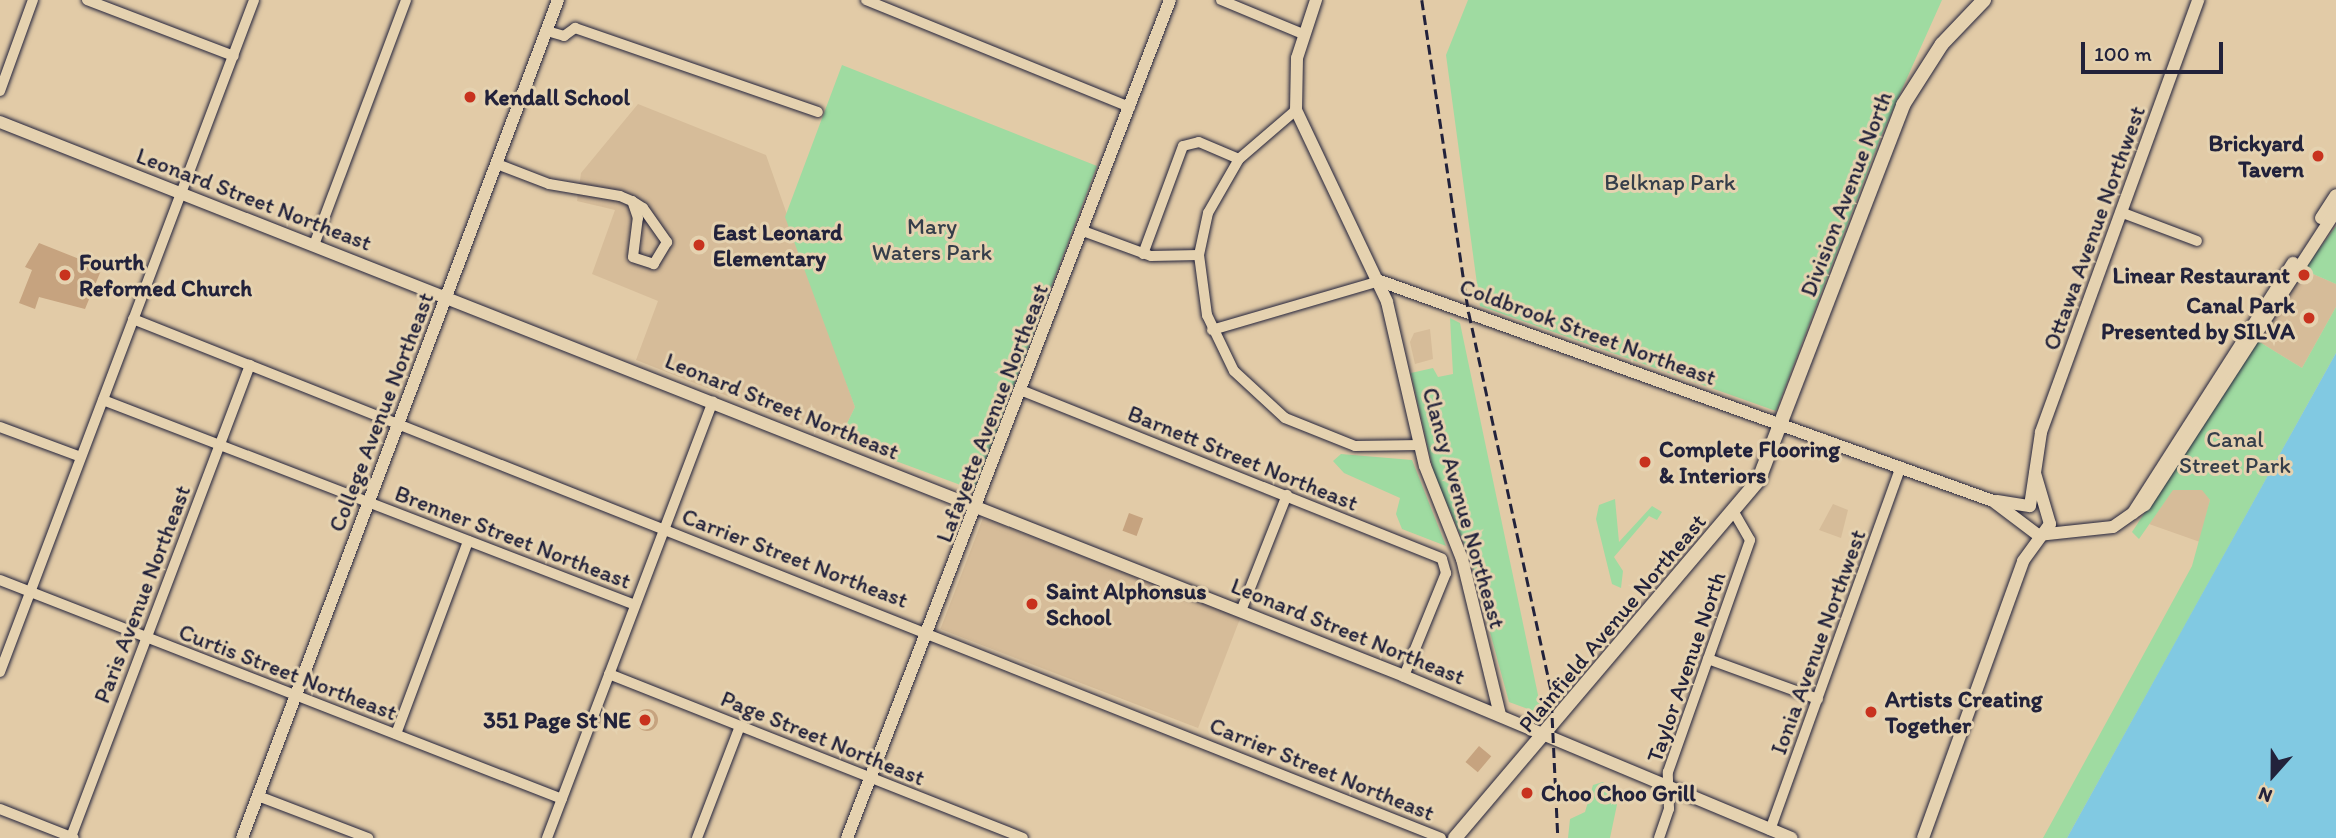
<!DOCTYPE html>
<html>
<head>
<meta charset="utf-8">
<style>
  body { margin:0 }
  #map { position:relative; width:2336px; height:838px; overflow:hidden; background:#e2cba7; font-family:Itim,sans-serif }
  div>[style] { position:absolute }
  .built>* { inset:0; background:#d6bc99; transform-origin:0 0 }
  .green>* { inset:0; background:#9fdba1 }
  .water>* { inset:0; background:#81c9e2 }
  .building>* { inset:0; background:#c6a37f; transform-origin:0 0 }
  .round { border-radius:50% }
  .roads { filter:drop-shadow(0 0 2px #22223b) drop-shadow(0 0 2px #22223b) }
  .street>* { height:10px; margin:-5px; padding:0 5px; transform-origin:5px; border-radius:5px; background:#e5d2b0 }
  .secondary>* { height:12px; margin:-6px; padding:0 6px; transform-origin:6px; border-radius:6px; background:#e5d2b0 }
  .primary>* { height:14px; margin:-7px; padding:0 7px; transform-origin:7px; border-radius:7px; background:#e5d2b0 }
  .rail>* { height:2.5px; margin-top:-1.25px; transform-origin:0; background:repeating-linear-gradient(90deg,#22223b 0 10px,transparent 0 15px) }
  .dots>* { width:19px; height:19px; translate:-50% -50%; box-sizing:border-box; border:4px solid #e5d2b0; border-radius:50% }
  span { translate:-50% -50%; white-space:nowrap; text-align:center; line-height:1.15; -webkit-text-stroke:6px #e5d2b0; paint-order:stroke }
  .poi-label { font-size:23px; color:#22223b; font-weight:700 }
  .left { translate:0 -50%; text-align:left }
  .right { translate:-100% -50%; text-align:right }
  .park-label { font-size:23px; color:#353e4a }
  .street-label { font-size:23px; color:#22223b }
  .north { position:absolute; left:2238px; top:740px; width:70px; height:70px; -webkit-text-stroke:5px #e5d2b0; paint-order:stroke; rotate:201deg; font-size:19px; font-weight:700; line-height:28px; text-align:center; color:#22223b }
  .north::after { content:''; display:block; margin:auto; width:24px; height:32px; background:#22223b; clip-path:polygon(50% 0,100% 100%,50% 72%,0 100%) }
  .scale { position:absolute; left:2081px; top:42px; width:142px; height:32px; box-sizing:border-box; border:4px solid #22223b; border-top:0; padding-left:9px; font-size:21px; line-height:24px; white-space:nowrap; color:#22223b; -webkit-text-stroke:5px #e5d2b0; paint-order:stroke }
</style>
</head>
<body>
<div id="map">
  <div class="built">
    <i style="clip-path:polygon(638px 104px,766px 155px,855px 407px,839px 440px,636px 360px,658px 301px,592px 274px,615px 210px,577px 201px,581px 173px)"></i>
    <i style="clip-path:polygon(2304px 270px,2336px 284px,2336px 307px,2302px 368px,2258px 341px)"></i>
    <i style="clip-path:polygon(1430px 329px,1433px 359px,1415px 364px,1410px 342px,1414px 333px)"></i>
    <i style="clip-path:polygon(2203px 489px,2210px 500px,2200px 542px,2149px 524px,2172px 490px)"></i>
    <i style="clip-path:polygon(1833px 504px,1848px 510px,1841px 538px,1819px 530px)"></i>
    <i style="left:983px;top:518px;width:276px;height:119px;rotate:21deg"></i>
  </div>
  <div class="green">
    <i style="clip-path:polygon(1468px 0,1942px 0,1881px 136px,1776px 411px,1480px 306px,1446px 55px)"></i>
    <i style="clip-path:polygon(842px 65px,1097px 166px,974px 490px,839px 440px,855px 407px,785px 217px)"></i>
    <i style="clip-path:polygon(2336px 226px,2336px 284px,2304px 270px)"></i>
    <i style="clip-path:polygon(2336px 307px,2336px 353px,2067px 838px,2043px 838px,2192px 566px,2210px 500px,2202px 490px,2173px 490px,2139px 539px,2132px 532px,2258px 341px,2302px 368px)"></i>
    <i style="clip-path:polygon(1450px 318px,1460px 323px,1542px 714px,1509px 702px,1469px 555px,1434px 473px,1411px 373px,1433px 368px,1438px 377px,1453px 374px)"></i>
    <i style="clip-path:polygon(1341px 454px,1412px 460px,1446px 546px,1402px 529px,1396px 514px,1400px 498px,1344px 473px,1333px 461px)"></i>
    <i style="clip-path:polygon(1615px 499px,1619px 542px,1652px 506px,1662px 512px,1657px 520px,1649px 516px,1614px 557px,1623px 571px,1621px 588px,1612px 584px,1596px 519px,1599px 505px)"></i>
    <i style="clip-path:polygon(1603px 782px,1619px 795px,1610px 838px,1568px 838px,1570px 819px,1585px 812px,1593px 785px)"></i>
  </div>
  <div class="water">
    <i style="clip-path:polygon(2336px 353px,2336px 838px,2067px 838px,2187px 621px)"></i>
  </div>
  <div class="building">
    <i style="clip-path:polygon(39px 243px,102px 268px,85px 309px,39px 297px,35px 309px,19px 303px,32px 270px,25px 267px)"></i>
    <i style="left:1129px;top:513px;width:15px;height:19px;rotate:20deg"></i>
    <i class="round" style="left:636px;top:709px;width:22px;height:22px"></i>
    <i style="left:1479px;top:746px;width:16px;height:21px;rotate:40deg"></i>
  </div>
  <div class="roads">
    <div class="street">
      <i style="left:87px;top:0;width:157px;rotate:20.9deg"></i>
      <i style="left:866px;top:0;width:285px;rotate:22.1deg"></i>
      <i style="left:1221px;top:0;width:89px;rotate:22.5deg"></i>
      <i style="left:547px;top:31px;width:18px;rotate:16deg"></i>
      <i style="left:564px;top:36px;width:14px;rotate:-36deg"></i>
      <i style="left:575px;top:28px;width:257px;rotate:19.1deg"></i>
      <i style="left:0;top:91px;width:97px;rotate:-70.1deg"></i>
      <i style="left:1296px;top:110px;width:75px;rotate:139.3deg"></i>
      <i style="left:1239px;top:159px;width:62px;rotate:119.9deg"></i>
      <i style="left:1208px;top:213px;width:43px;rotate:102.1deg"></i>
      <i style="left:1199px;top:255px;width:61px;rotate:82.4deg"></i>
      <i style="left:1207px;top:315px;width:62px;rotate:64.3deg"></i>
      <i style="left:1234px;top:371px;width:69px;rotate:42.7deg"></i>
      <i style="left:1285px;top:418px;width:75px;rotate:21.8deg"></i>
      <i style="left:1355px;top:446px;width:65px;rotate:-0.9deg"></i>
      <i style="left:497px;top:164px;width:56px;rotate:21deg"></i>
      <i style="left:549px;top:184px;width:72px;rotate:9.6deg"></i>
      <i style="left:620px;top:196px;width:13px;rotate:23deg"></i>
      <i style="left:632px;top:201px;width:13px;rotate:32deg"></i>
      <i style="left:643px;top:208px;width:42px;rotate:54.8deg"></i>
      <i style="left:667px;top:242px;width:26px;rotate:121deg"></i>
      <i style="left:654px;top:264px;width:22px;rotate:-162deg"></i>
      <i style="left:633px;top:257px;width:39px;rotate:-83deg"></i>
      <i style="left:638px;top:218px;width:18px;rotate:-109deg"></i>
      <i style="left:2123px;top:213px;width:79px;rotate:20.7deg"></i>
      <i style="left:1083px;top:231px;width:72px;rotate:20.2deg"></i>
      <i style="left:1151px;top:256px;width:48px;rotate:-1.2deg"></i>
      <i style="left:314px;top:245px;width:262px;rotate:-69.4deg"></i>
      <i style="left:1143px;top:254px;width:115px;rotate:-69.7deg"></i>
      <i style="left:1183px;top:146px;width:16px;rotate:-14deg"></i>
      <i style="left:1199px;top:142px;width:43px;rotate:23deg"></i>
      <i style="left:133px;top:319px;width:1407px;rotate:21.64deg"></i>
      <i style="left:1212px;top:330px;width:175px;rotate:-16.3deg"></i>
      <i style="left:1023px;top:391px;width:451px;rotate:21.8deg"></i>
      <i style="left:1442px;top:559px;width:15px;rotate:74deg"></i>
      <i style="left:1446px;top:573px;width:111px;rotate:112.2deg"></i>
      <i style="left:103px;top:400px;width:570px;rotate:21.07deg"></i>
      <i style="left:0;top:427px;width:86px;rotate:20.3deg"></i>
      <i style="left:0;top:580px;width:603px;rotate:21.29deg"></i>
      <i style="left:1241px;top:611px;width:125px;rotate:-68.4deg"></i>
      <i style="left:1708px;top:659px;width:117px;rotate:20deg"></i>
      <i style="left:0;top:672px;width:718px;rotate:-69.29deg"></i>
      <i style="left:609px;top:674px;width:445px;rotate:21.6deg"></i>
      <i style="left:396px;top:734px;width:206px;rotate:-69.5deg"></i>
      <i style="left:258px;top:796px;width:118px;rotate:20.9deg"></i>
      <i style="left:0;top:809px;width:79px;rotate:21.4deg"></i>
      <i style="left:1770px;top:830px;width:386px;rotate:-70.2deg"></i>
      <i style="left:71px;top:837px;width:505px;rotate:-69.23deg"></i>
      <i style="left:547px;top:838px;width:467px;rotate:-69.2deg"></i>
      <i style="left:697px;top:838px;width:120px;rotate:-69deg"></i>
      <i style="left:1659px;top:838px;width:31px;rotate:-71deg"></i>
      <i style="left:1669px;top:809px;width:37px;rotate:-92deg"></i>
      <i style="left:1668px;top:772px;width:246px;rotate:-70.5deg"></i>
      <i style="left:1750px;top:540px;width:30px;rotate:-120deg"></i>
    </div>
    <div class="secondary">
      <i style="left:1316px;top:0;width:61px;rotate:108.1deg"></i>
      <i style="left:1297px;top:58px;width:52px;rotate:91.1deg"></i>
      <i style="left:1296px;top:110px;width:212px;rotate:64.6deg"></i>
      <i style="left:1387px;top:302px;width:168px;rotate:77deg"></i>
      <i style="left:1425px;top:466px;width:100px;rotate:68.3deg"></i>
      <i style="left:1462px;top:559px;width:161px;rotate:76.3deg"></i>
      <i style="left:0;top:122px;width:1509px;rotate:21.53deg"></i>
      <i style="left:1404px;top:676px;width:420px;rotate:22.7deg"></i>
      <i style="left:2321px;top:218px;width:27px;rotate:-57deg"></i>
      <i style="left:1380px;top:281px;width:651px;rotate:19.74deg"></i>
      <i style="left:1993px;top:501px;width:56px;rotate:37.1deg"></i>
      <i style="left:2038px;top:535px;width:75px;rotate:-6.1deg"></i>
      <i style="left:2113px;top:527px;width:39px;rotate:-35deg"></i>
      <i style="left:2145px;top:505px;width:351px;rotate:-57deg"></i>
      <i style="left:1997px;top:501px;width:33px;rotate:9deg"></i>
      <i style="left:2030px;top:506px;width:75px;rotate:-81.5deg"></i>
      <i style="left:2041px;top:432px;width:460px;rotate:-70deg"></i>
      <i style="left:2133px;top:513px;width:297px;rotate:-57.4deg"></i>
      <i style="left:242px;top:838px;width:896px;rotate:-69.34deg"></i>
      <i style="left:847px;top:838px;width:898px;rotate:-68.92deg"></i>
      <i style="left:1923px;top:838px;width:294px;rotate:-70.1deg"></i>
      <i style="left:2023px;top:561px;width:46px;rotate:-53.9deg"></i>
      <i style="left:2050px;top:524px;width:53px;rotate:-106.4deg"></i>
    </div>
    <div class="primary">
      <i style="left:1455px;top:838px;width:470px;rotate:-49.7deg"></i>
      <i style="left:1759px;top:479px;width:401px;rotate:-68.9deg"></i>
      <i style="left:1903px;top:105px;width:72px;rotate:-57.4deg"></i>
      <i style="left:1942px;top:44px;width:61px;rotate:-46.3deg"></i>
    </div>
  </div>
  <div class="rail">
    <i style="left:1422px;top:0;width:317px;rotate:81.5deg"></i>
    <i style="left:1469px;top:313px;width:384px;rotate:77.7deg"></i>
    <i style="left:1551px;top:688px;width:150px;rotate:87.3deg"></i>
  </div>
  <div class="dots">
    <i style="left:470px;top:97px;background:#c8321e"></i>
    <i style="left:2318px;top:156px;background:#c8321e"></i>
    <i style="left:699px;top:245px;background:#c8321e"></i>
    <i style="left:65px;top:275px;background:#c8321e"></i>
    <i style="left:2304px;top:275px;background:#c8321e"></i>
    <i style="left:2309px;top:318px;background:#c8321e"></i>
    <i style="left:1645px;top:462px;background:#c8321e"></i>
    <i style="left:1032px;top:604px;background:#c8321e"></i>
    <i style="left:1871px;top:712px;background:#c8321e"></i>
    <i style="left:645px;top:720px;background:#c8321e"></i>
    <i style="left:1527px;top:793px;background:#c8321e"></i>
  </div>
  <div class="poi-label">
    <span class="left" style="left:484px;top:97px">Kendall School</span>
    <span class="right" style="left:2304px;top:156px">Brickyard<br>Tavern</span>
    <span class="left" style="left:713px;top:245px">East Leonard<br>Elementary</span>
    <span class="left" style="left:79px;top:275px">Fourth<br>Reformed Church</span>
    <span class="right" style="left:2290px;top:275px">Linear Restaurant</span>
    <span class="right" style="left:2295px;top:318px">Canal Park<br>Presented by SILVA</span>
    <span class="left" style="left:1659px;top:462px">Complete Flooring<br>&amp; Interiors</span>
    <span class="left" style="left:1046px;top:604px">Saint Alphonsus<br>School</span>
    <span class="left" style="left:1885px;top:712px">Artists Creating<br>Together</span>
    <span class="right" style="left:631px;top:720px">351 Page St NE</span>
    <span class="left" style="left:1541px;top:793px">Choo Choo Grill</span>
  </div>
  <div class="park-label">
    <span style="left:1670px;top:182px">Belknap Park</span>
    <span style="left:932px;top:239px">Mary<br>Waters Park</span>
    <span style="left:2235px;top:452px">Canal<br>Street Park</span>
  </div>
  <div class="street-label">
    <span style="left:1846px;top:194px;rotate:-69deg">Division Avenue North</span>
    <span style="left:254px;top:199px;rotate:21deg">Leonard Street Northeast</span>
    <span style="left:2094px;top:228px;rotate:-70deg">Ottawa Avenue Northwest</span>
    <span style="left:1588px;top:332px;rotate:20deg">Coldbrook Street Northeast</span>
    <span style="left:782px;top:406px;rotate:22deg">Leonard Street Northeast</span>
    <span style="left:381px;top:412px;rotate:-69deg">College Avenue Northeast</span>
    <span style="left:992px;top:413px;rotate:-69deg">Lafayette Avenue Northeast</span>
    <span style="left:1243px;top:458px;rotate:22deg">Barnett Street Northeast</span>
    <span style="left:1464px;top:508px;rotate:74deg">Clancy Avenue Northeast</span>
    <span style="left:513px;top:537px;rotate:21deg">Brenner Street Northeast</span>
    <span style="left:795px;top:558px;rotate:21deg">Carrier Street Northeast</span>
    <span style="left:142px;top:594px;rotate:-69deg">Paris Avenue Northeast</span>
    <span style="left:1612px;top:623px;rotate:-50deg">Plainfield Avenue Northeast</span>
    <span style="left:1348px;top:631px;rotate:22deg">Leonard Street Northeast</span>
    <span style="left:1818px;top:642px;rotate:-70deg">Ionia Avenue Northwest</span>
    <span style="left:1686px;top:667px;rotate:-71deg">Taylor Avenue North</span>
    <span style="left:288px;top:672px;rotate:21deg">Curtis Street Northeast</span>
    <span style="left:823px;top:738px;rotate:22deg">Page Street Northeast</span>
    <span style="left:1322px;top:769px;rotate:22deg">Carrier Street Northeast</span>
  </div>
  <div class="north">N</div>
  <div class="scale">100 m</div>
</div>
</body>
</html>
